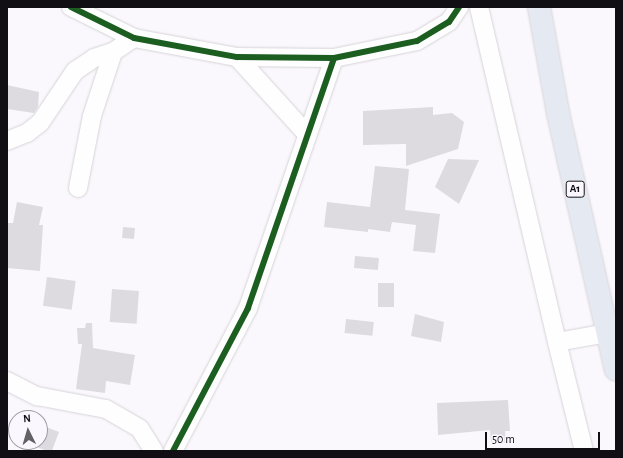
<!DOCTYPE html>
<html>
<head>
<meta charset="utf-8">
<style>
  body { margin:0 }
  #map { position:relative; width:623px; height:458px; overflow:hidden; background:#fbf8fd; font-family:"Alegreya Sans",sans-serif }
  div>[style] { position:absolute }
  .building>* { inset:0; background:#dedbe0; transform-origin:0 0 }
  .roads { filter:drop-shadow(0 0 1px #d6d3d8) drop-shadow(0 0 1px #d6d3d8) }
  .minor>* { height:18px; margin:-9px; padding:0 9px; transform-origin:9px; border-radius:9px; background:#fefeff }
  .highway>* { height:22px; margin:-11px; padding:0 11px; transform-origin:11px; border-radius:11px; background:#e5eaf2 }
  .cycleway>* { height:6px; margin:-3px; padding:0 3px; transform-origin:3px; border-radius:3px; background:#1b5e20 }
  span { translate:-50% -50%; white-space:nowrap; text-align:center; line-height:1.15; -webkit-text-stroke:3.5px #fbf7fe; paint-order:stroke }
  .shield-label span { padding:1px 3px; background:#fbf7fe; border:1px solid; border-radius:3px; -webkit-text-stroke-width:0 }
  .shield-label { font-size:11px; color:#120f14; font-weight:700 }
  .frame { position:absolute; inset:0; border:8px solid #120f14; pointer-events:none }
  .north { position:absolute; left:8px; top:410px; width:40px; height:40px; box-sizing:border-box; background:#fbf7fe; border:1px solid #9e9aa0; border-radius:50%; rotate:355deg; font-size:11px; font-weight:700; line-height:16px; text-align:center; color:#120f14 }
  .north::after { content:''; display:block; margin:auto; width:14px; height:18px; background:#646166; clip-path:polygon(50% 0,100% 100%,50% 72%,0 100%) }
  .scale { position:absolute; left:485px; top:432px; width:115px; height:18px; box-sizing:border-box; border:2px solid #120f14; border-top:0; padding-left:5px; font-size:12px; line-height:14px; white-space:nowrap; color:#120f14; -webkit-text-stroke:3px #fbf7fe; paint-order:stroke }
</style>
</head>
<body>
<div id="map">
  <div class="building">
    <i style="clip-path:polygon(7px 85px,39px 92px,38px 107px,34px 113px,7px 109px)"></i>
    <i style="clip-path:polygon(433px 107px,433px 115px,452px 113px,464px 122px,458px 149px,406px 166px,406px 144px,363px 145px,363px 111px)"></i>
    <i style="clip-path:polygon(448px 159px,479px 160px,459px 204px,435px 187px)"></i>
    <i style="clip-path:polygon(375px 166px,409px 169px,405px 210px,440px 214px,435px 253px,413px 251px,416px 225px,392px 222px,390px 232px,368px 229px,368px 232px,324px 227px,327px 202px,370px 207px)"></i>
    <i style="clip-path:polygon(17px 202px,43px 207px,39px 225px,43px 225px,40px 271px,7px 268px,7px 223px,13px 223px)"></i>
    <i style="left:123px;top:227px;width:12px;height:11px;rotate:5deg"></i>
    <i style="left:355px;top:256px;width:24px;height:12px;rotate:5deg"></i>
    <i style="left:47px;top:277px;width:29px;height:29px;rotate:8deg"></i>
    <i style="left:378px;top:283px;width:16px;height:24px"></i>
    <i style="left:112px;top:289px;width:27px;height:33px;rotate:4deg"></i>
    <i style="clip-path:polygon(415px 314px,444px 322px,441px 342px,411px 336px)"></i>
    <i style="left:346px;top:319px;width:28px;height:14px;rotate:6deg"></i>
    <i style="clip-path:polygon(86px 323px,92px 323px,93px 348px,135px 355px,130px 385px,106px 381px,105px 393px,76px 389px,82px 344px,78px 344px,77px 328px,85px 328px)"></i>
    <i style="clip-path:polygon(508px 400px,510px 431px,505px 431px,506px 443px,491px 444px,490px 430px,438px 435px,437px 403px)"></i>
    <i style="left:46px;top:427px;width:14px;height:22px;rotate:21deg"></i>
  </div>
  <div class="roads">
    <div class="minor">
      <i style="left:71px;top:7px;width:70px;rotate:26.2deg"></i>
      <i style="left:134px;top:38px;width:105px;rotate:10.5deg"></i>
      <i style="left:237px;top:57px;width:97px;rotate:0.6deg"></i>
      <i style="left:334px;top:58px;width:85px;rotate:-11.6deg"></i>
      <i style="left:417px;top:41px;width:37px;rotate:-31deg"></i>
      <i style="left:449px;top:22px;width:18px;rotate:-56deg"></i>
      <i style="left:479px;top:7px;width:344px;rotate:76.9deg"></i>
      <i style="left:557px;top:342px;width:52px;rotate:-10deg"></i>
      <i style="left:237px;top:57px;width:103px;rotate:47.8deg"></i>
      <i style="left:7px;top:141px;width:22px;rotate:-22deg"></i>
      <i style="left:27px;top:133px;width:16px;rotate:-38deg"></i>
      <i style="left:40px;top:123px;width:63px;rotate:-56.1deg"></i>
      <i style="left:75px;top:71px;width:23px;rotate:-34deg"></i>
      <i style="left:94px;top:58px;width:20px;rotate:-18deg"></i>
      <i style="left:113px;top:52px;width:25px;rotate:-34deg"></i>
      <i style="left:78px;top:188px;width:73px;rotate:-79deg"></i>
      <i style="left:92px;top:116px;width:67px;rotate:-71.8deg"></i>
      <i style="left:557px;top:342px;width:112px;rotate:76.1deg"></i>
      <i style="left:7px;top:381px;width:34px;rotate:27deg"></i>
      <i style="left:37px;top:396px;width:70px;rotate:10.7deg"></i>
      <i style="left:106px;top:409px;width:39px;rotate:30deg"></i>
      <i style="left:140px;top:429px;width:26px;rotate:58deg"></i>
      <i style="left:173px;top:451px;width:161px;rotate:-62.3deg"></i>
      <i style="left:248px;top:308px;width:264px;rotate:-71deg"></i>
    </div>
    <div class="highway">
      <i style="left:539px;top:7px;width:108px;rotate:79.8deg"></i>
      <i style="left:558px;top:113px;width:263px;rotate:77.3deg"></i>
    </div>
  </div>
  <div class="cycleway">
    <i style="left:71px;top:7px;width:70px;rotate:26.2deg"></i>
    <i style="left:134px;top:38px;width:105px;rotate:10.5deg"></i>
    <i style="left:237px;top:57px;width:97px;rotate:0.6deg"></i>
    <i style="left:334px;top:58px;width:85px;rotate:-11.6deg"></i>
    <i style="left:417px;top:41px;width:37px;rotate:-31deg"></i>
    <i style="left:449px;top:22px;width:18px;rotate:-56deg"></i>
    <i style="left:173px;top:451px;width:161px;rotate:-62.3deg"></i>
    <i style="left:248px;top:308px;width:264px;rotate:-71deg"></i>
  </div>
  <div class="shield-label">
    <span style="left:575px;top:189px">A1</span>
  </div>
  <div class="frame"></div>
  <div class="north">N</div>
  <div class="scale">50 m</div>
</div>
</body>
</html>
